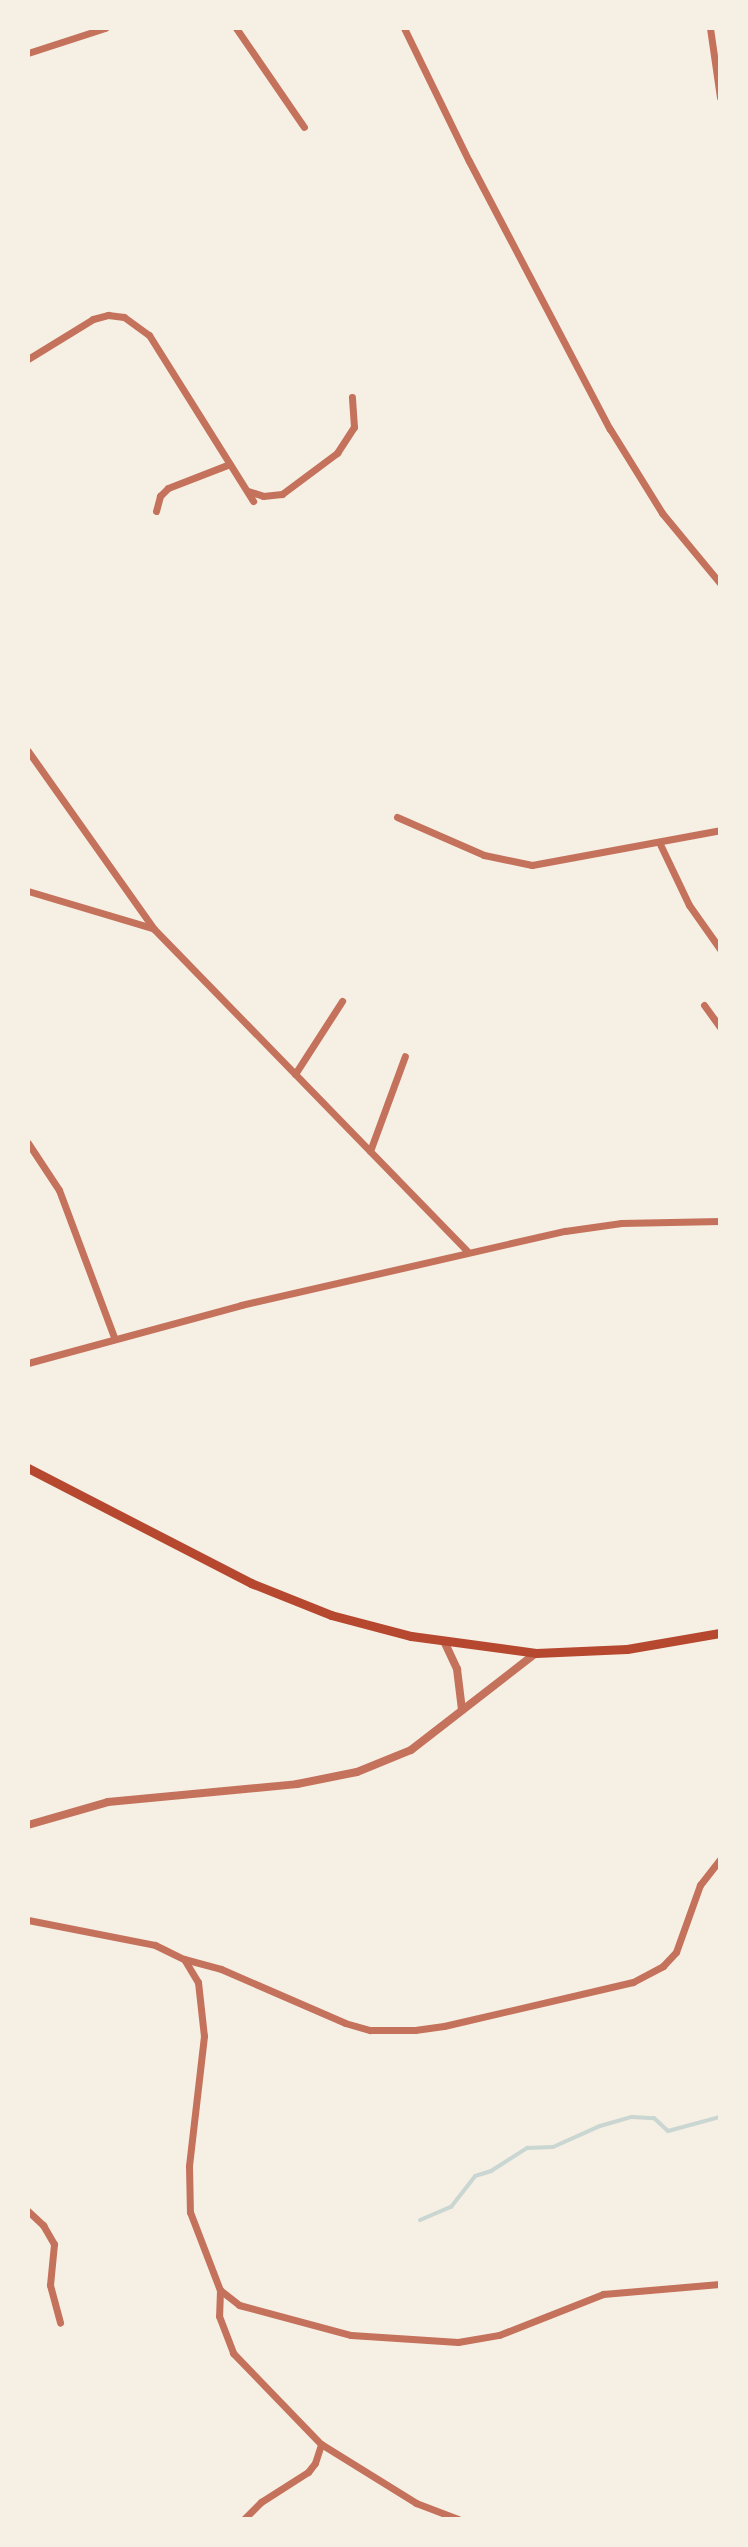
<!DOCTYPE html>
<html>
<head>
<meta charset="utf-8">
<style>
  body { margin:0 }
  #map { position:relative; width:748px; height:2547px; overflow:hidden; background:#f6efe4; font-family:"PT Sans Narrow",sans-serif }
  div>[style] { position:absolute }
  .stream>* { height:4px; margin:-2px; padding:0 2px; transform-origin:2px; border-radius:2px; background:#c9d6d2 }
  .minor>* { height:7px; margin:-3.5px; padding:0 3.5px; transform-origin:3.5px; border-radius:3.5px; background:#c5725c }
  .tertiary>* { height:8px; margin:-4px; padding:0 4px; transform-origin:4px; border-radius:4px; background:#c5725c }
  .secondary>* { height:9px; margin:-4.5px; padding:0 4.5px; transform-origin:4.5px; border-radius:4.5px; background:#b5482f }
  span { translate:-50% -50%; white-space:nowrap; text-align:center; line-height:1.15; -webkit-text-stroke:7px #f6efe4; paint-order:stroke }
  .frame { position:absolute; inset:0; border:30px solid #f6efe4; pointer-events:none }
</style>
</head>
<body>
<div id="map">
  <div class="stream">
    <i style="left:420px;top:2220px;width:34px;rotate:-23deg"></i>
    <i style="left:451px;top:2207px;width:39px;rotate:-52deg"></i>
    <i style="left:475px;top:2176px;width:17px;rotate:-17deg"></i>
    <i style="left:491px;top:2171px;width:43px;rotate:-32.6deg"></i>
    <i style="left:527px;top:2148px;width:26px;rotate:-2deg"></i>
    <i style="left:553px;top:2147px;width:51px;rotate:-24.1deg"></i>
    <i style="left:600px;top:2126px;width:33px;rotate:-16deg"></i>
    <i style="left:632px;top:2117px;width:22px;rotate:3deg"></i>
    <i style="left:654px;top:2118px;width:19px;rotate:43deg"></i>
    <i style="left:668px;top:2131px;width:54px;rotate:-15.1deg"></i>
  </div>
  <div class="minor">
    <i style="left:236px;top:28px;width:120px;rotate:55.5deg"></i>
    <i style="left:404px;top:28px;width:148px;rotate:64deg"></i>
    <i style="left:469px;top:161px;width:303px;rotate:62.3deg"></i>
    <i style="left:610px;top:429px;width:99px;rotate:58.2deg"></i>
    <i style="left:662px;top:513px;width:91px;rotate:50.4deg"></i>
    <i style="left:710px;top:28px;width:70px;rotate:81.8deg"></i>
    <i style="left:28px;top:53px;width:81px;rotate:-18deg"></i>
    <i style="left:28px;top:359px;width:76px;rotate:-31.6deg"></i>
    <i style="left:93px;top:319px;width:16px;rotate:-15deg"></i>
    <i style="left:108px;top:315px;width:16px;rotate:7deg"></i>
    <i style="left:124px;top:317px;width:31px;rotate:36deg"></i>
    <i style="left:149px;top:335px;width:196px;rotate:57.9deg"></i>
    <i style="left:248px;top:491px;width:16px;rotate:18deg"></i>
    <i style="left:263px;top:496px;width:19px;rotate:-6deg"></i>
    <i style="left:282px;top:494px;width:69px;rotate:-36.7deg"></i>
    <i style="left:337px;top:453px;width:31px;rotate:-57deg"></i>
    <i style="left:354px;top:427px;width:30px;rotate:-94deg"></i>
    <i style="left:156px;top:511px;width:16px;rotate:-75deg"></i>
    <i style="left:160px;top:496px;width:11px;rotate:-45deg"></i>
    <i style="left:168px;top:488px;width:66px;rotate:-21.2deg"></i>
    <i style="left:28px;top:751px;width:218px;rotate:54.7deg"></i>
    <i style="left:154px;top:929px;width:449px;rotate:45.8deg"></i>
    <i style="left:397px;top:817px;width:95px;rotate:23.6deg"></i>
    <i style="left:484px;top:855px;width:49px;rotate:11.8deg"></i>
    <i style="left:532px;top:865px;width:191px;rotate:-10.5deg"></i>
    <i style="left:659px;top:842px;width:70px;rotate:64.5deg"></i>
    <i style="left:689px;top:905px;width:54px;rotate:54.8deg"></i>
    <i style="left:28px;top:891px;width:129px;rotate:16.6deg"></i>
    <i style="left:704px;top:1005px;width:27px;rotate:54deg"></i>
    <i style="left:295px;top:1074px;width:87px;rotate:-57.2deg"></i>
    <i style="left:28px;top:1143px;width:56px;rotate:56.6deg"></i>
    <i style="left:59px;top:1190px;width:157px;rotate:69.5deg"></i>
    <i style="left:370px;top:1151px;width:101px;rotate:-69.8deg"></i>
    <i style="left:28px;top:1363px;width:221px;rotate:-15.2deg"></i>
    <i style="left:241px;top:1305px;width:332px;rotate:-12.9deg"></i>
    <i style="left:565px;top:1231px;width:57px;rotate:-8.1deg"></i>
    <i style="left:621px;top:1223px;width:99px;rotate:-1.2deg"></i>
    <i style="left:28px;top:1920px;width:129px;rotate:11.1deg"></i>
    <i style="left:155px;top:1945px;width:32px;rotate:26deg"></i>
    <i style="left:184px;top:1959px;width:27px;rotate:59deg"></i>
    <i style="left:198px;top:1982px;width:54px;rotate:83.7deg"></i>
    <i style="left:204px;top:2036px;width:131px;rotate:96.6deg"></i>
    <i style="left:189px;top:2166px;width:46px;rotate:88.8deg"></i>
    <i style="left:190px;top:2212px;width:84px;rotate:69deg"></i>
    <i style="left:220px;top:2290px;width:24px;rotate:38deg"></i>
    <i style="left:239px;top:2305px;width:116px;rotate:15deg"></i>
    <i style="left:351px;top:2335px;width:107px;rotate:3.7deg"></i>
    <i style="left:458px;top:2342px;width:42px;rotate:-9.7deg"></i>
    <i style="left:499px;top:2335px;width:112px;rotate:-21.5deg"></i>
    <i style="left:603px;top:2294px;width:117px;rotate:-4.9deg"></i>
    <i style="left:184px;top:1959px;width:38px;rotate:15deg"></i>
    <i style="left:221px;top:1969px;width:135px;rotate:23.5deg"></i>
    <i style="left:345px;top:2023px;width:26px;rotate:16deg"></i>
    <i style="left:370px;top:2030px;width:45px"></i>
    <i style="left:415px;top:2030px;width:29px;rotate:-8deg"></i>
    <i style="left:444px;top:2026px;width:194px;rotate:-13.1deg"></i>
    <i style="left:633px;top:1982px;width:34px;rotate:-28deg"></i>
    <i style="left:663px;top:1966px;width:19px;rotate:-47deg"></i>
    <i style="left:676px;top:1952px;width:71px;rotate:-70.3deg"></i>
    <i style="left:700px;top:1885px;width:33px;rotate:-52deg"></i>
    <i style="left:28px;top:2211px;width:21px;rotate:43deg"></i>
    <i style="left:43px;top:2225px;width:22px;rotate:60deg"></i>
    <i style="left:54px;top:2244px;width:41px;rotate:95.6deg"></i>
    <i style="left:50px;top:2285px;width:39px;rotate:75deg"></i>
    <i style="left:220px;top:2290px;width:26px;rotate:92deg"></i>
    <i style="left:219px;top:2316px;width:40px;rotate:69deg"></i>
    <i style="left:233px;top:2353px;width:127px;rotate:46deg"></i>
    <i style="left:321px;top:2444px;width:112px;rotate:31.8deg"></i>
    <i style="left:416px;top:2503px;width:45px;rotate:20.9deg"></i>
    <i style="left:244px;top:2519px;width:24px;rotate:-45deg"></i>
    <i style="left:261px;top:2502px;width:56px;rotate:-32.6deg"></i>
    <i style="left:308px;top:2472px;width:11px;rotate:-52deg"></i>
    <i style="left:315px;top:2463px;width:20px;rotate:-72deg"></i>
  </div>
  <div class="tertiary">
    <i style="left:444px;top:1641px;width:31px;rotate:65deg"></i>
    <i style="left:457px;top:1669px;width:41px;rotate:83deg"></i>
    <i style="left:28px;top:1825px;width:83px;rotate:-16deg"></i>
    <i style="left:108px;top:1802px;width:190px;rotate:-5.4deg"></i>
    <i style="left:297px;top:1784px;width:61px;rotate:-11.3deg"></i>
    <i style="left:357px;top:1772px;width:58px;rotate:-22.2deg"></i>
    <i style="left:411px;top:1750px;width:158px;rotate:-37.8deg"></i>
  </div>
  <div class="secondary">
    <i style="left:28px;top:1468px;width:251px;rotate:27.3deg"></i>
    <i style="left:251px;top:1583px;width:86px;rotate:21.8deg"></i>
    <i style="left:331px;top:1615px;width:83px;rotate:14.7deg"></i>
    <i style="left:411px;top:1636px;width:126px;rotate:7.7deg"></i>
    <i style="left:536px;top:1653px;width:91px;rotate:-2.5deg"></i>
    <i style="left:627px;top:1649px;width:94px;rotate:-9.8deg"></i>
  </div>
  <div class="frame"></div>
</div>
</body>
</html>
